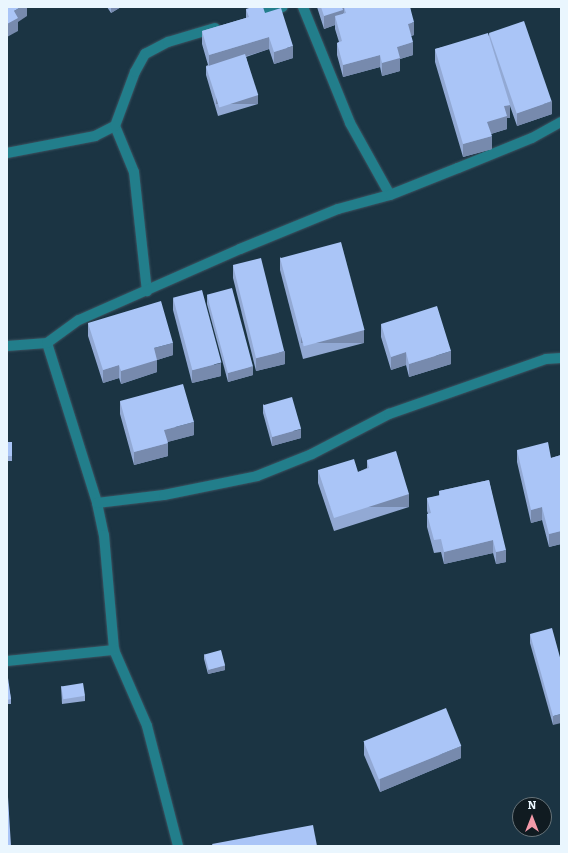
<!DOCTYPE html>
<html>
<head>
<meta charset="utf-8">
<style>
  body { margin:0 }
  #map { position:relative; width:568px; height:853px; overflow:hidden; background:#1b3443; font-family:Bitter,serif }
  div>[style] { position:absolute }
  .roads { filter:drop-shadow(0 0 1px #3c5361) drop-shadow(0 0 1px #3c5361) }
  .minor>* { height:10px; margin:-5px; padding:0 5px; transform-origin:5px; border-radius:5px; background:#227e8b }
  .wall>* { inset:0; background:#92a9d4; transform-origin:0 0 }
  .shaded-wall>* { inset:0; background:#778aad; transform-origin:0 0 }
  .building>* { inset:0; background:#aac5f7; transform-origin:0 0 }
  span { translate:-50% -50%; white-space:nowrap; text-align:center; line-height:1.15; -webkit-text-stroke:4px #101b21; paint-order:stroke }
  .frame { position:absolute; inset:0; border:8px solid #eaf6fe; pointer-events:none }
  .north { position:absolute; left:512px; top:797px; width:40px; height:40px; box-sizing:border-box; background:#101b21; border:1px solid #677379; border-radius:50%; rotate:0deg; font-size:11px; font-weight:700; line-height:16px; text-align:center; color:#eaf6fe }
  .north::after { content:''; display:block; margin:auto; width:14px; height:18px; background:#f39aa9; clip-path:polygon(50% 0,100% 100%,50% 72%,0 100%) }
</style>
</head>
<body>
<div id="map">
  <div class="roads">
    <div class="minor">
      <i style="left:303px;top:7px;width:125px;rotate:67.9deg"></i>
      <i style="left:350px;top:123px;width:82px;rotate:60.9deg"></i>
      <i style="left:253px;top:16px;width:31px;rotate:-17deg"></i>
      <i style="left:115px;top:126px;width:50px;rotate:67.6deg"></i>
      <i style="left:134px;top:172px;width:120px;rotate:83.8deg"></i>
      <i style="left:7px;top:153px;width:90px;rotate:-10.9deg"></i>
      <i style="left:95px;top:136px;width:22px;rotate:-27deg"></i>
      <i style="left:115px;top:126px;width:58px;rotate:-69.7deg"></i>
      <i style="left:135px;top:72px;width:21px;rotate:-61deg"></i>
      <i style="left:145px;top:54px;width:26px;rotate:-28deg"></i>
      <i style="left:168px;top:42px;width:49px;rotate:-16.6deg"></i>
      <i style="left:47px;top:343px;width:168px;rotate:72.6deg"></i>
      <i style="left:97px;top:503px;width:33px;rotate:78deg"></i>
      <i style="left:104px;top:535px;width:115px;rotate:85deg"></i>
      <i style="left:114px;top:650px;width:83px;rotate:66.5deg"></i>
      <i style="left:147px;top:726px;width:124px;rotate:75.5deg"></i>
      <i style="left:7px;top:346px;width:40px;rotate:-4.3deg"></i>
      <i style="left:47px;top:343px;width:39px;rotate:-36deg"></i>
      <i style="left:79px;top:320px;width:176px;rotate:-23.8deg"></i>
      <i style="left:240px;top:249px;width:106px;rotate:-22.2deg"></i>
      <i style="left:338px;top:209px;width:54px;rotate:-15.1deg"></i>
      <i style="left:390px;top:195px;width:73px;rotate:-21.7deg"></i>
      <i style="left:458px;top:168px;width:80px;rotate:-22.1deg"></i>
      <i style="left:532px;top:138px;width:33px;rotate:-29deg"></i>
      <i style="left:97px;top:503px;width:67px;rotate:-6.8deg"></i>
      <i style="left:164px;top:495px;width:95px;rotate:-11.5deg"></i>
      <i style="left:257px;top:476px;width:59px;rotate:-21.8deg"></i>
      <i style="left:312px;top:454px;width:87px;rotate:-27.5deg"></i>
      <i style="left:389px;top:414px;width:166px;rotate:-19.3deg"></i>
      <i style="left:546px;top:359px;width:15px;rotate:-4deg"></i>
      <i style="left:7px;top:661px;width:108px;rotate:-5.9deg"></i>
    </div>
  </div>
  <div class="wall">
    <i style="clip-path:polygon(107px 7px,121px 7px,111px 13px)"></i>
    <i style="clip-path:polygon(317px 7px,410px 7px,414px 35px,411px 36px,413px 55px,400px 59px,400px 71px,382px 76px,380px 67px,343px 77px,337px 55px,337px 43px,339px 42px,335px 29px,335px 25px,324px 29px)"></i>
    <i style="clip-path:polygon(246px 9px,265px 13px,293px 58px,274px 64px,269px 49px,246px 57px,258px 104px,218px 116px,206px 75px,206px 66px,208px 65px,202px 44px,202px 31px,246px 18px)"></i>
    <i style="clip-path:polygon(489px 33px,552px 114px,517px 126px,510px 106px,510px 118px,507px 118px,507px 129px,491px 134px,492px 149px,463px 157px,435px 62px,435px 49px,489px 36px)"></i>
    <i style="clip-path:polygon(280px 257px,364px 343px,303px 359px,280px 270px)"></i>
    <i style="clip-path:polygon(233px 265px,285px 364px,256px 371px,233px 278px)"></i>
    <i style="clip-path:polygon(207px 295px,253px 375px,228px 382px,207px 304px)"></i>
    <i style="clip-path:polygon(173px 298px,221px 376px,192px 383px,173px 310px)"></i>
    <i style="clip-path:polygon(88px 323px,173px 355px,157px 360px,157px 372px,121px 384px,119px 378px,103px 383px,88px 336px)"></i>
    <i style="clip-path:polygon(381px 324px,451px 364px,409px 377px,406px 365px,391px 370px,381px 337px)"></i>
    <i style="clip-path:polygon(120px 401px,194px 435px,167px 442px,168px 456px,134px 465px,120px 414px)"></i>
    <i style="clip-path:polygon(263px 404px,301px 438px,272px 446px,263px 413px)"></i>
    <i style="left:7px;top:442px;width:5px;height:19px"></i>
    <i style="clip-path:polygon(561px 447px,561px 544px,549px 547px,542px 520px,531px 523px,517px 462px,517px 450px,551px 458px,561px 455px)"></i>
    <i style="clip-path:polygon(367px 460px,409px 507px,334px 531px,318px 483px,318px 470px,358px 472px,367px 468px)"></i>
    <i style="clip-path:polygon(489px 480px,506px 562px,496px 564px,493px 553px,444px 564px,441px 552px,434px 553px,427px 527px,427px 514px,428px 514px,427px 511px,427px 498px,439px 496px,439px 491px)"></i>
    <i style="clip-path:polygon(530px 634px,561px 661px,553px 725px,530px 643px)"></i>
    <i style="clip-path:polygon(204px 654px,225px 670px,208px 674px,204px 659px)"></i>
    <i style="clip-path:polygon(7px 678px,11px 699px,11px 704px,7px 704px)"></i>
    <i style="clip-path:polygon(61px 686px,85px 696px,85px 701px,62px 704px)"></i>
    <i style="clip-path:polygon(364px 742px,461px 758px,380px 792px,364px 755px)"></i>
  </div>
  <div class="shaded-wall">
    <i style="clip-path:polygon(21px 7px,27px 7px,27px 16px,18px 22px,18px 31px,7px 37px,7px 24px,14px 11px)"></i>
    <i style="clip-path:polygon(111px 7px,121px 7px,111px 13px)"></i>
    <i style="clip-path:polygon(341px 7px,344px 7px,344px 13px,343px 13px,343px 23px,335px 16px,335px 25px,324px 29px,324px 16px)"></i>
    <i style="clip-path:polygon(414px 22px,414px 35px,408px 37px,408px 24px)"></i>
    <i style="clip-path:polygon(269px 37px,269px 49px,209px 68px,209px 55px)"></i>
    <i style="clip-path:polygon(413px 42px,413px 55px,400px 59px,400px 71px,382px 76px,382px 63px,397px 47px)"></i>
    <i style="clip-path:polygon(293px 46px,293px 58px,274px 64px,274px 52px)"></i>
    <i style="clip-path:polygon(380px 55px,380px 67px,343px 77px,343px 65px)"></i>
    <i style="left:258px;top:95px;width:9px;height:42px;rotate:90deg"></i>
    <i style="clip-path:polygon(552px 101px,552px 114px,517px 126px,517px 113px)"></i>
    <i style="clip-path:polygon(510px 105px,510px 118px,507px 118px,507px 129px,487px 135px,487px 122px,504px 106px)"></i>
    <i style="clip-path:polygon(492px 136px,492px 149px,463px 157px,463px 144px)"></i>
    <i style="left:364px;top:330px;width:13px;height:63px;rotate:90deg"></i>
    <i style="clip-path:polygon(173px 343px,173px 355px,157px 360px,157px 372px,121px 384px,121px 371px,154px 348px)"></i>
    <i style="clip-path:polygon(285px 351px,285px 364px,256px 371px,256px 358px)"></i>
    <i style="clip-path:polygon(451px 351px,451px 364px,409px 377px,409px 364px)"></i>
    <i style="clip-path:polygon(406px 352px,406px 365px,391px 370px,391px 357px)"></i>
    <i style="clip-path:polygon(221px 363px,221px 376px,192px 383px,192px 370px)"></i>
    <i style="clip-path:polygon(119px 365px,119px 378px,103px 383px,103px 370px)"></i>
    <i style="clip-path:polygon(253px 366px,253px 375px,228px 382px,228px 373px)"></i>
    <i style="clip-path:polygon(194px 422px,194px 435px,164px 443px,164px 430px)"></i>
    <i style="clip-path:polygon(301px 429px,301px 438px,272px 446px,272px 437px)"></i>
    <i style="clip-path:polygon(168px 443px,168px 456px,134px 465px,134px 452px)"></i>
    <i style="left:409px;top:494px;width:13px;height:79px;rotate:90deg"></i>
    <i style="clip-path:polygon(542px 507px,542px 520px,531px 523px,531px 510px)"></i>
    <i style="clip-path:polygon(561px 531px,561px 544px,549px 547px,549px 534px)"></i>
    <i style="clip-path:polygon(493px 540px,493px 553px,444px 564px,444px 552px)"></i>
    <i style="clip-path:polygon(506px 550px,506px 562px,496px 564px,496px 552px)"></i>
    <i style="clip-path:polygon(225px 665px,225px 670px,208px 674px,208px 670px)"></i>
    <i style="clip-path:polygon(561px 714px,561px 723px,553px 725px,553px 716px)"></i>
    <i style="clip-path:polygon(461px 746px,461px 758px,380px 792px,380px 779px)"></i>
  </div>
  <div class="building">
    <i style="clip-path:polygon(7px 7px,21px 7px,14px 11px,18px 18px,7px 24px)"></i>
    <i style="clip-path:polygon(252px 7px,263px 7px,265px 13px,281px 8px,293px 46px,274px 52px,269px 37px,209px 55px,202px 31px,249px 17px,246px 9px)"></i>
    <i style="clip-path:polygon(321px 7px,342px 7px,343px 10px,324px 16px)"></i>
    <i style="clip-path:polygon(344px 7px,410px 7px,414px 22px,408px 24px,413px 42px,397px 47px,400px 58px,382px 63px,380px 55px,343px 65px,337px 43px,342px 41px,335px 16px,346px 13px)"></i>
    <i style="left:524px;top:21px;width:85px;height:37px;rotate:71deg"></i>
    <i style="clip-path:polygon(488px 33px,510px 105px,504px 106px,507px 116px,487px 122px,492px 136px,463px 144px,435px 49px)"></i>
    <i style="left:245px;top:54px;width:43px;height:41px;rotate:72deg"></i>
    <i style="left:341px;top:242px;width:91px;height:63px;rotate:75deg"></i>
    <i style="left:261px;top:258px;width:96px;height:29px;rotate:76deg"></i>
    <i style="left:232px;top:288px;width:81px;height:26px;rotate:75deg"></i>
    <i style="left:202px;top:290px;width:75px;height:30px;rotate:75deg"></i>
    <i style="clip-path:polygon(161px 301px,173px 343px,154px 348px,157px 360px,121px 371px,119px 365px,103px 370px,88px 323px)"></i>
    <i style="clip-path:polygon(437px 306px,451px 351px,409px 364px,406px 352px,391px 357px,381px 324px)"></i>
    <i style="clip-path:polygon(183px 384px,194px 422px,164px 430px,168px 443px,134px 452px,120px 401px)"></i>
    <i style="left:292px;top:397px;width:33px;height:30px;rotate:74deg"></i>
    <i style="left:7px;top:442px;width:5px;height:14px"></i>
    <i style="clip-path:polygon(548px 442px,551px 458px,561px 455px,561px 531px,549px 534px,542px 507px,531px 510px,517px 450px)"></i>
    <i style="clip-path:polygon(396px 451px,409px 494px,334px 518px,318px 470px,354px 459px,358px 472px,369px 468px,367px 460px)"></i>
    <i style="clip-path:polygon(489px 480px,506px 550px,496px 552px,493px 540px,444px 552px,441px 539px,434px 540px,427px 514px,431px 513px,427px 498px,440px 495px,439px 491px)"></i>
    <i style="clip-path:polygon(552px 628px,561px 661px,561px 714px,553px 716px,530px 634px)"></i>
    <i style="left:221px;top:650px;width:16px;height:17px;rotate:75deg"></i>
    <i style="clip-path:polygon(7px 678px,8px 678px,11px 699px,7px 700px)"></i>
    <i style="left:83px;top:683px;width:13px;height:22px;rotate:81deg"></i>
    <i style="left:446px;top:708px;width:41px;height:89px;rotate:68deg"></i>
    <i style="clip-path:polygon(7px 781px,11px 846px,7px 846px)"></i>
    <i style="clip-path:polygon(313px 825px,317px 846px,213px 846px,212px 844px)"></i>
  </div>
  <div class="frame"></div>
  <div class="north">N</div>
</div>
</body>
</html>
